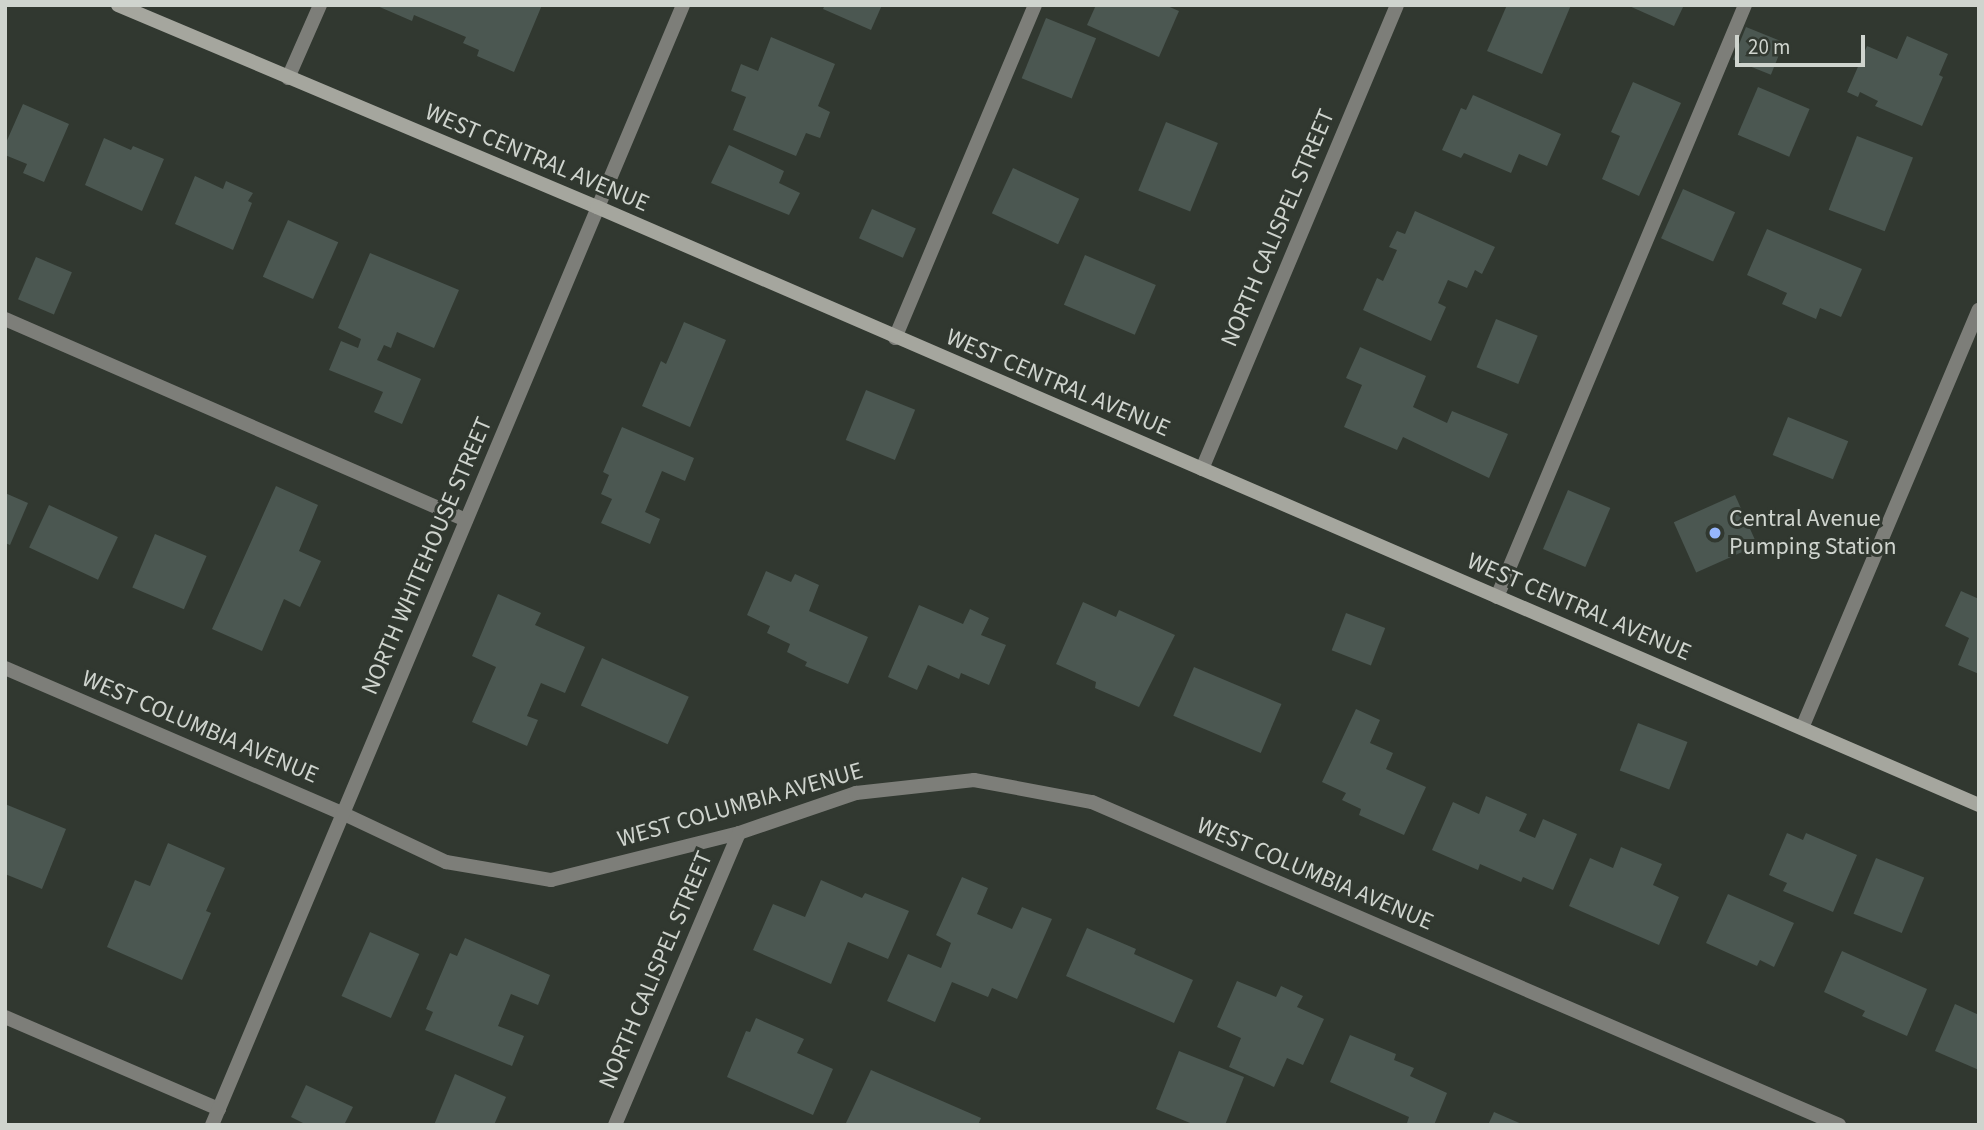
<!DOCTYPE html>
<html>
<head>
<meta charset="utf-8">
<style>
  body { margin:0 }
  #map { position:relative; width:1984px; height:1130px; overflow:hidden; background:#313830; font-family:"Source Sans 3",sans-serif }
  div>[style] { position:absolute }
  .building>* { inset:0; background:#4b5751; transform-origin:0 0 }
  .lane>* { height:14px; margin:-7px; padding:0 7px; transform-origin:7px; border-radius:7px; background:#7d7e79 }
  .street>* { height:14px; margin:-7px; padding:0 7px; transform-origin:7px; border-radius:7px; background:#7d7e79 }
  .secondary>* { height:14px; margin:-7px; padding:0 7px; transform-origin:7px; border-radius:7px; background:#a5a69e }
  .dots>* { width:19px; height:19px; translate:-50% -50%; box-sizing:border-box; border:4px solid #313830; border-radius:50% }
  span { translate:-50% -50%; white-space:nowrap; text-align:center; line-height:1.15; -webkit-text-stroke:6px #313830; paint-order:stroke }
  .street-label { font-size:24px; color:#cfd4ce }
  .poi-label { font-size:24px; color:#cfd4ce }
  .left { translate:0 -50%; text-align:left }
  .frame { position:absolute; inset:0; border:7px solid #cfd4ce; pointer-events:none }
  .scale { position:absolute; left:1735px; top:35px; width:130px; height:32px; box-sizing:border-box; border:4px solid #cfd4ce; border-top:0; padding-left:9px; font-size:21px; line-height:24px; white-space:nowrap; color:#cfd4ce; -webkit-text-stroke:5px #313830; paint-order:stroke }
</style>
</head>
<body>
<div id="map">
  <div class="building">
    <i style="clip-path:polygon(375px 5px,542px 5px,514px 72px,477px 56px,479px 50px,463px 43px,466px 37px,414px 15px,412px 21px)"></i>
    <i style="clip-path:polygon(825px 5px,882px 5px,871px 30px,823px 9px)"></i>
    <i style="clip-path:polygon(1096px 5px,1165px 5px,1179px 11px,1159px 57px,1087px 25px)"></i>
    <i style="clip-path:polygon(1507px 5px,1571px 5px,1542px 74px,1487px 51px)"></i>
    <i style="clip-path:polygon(1627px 5px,1684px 5px,1674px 26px)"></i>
    <i style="left:1046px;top:18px;width:54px;height:65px;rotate:22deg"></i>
    <i style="left:1746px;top:27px;width:41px;height:35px;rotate:22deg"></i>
    <i style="clip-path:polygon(1907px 36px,1948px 54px,1939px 75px,1943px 77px,1922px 126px,1875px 106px,1878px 101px,1860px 92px,1858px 97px,1847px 92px,1867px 46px,1897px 59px)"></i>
    <i style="clip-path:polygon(771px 37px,835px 64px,818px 106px,830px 112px,820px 138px,806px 133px,796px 156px,733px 130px,746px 97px,731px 91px,741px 64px,758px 71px)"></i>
    <i style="clip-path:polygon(1633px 82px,1681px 103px,1639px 196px,1602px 179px,1620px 136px,1611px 132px)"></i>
    <i style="left:1758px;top:87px;width:56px;height:52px;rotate:23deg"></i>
    <i style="clip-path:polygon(1473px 95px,1561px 134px,1547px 166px,1519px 154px,1511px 173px,1464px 153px,1461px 158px,1442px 150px,1461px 108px,1466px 110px)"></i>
    <i style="clip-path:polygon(23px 104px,69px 124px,44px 182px,23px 173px,27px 164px,5px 155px,5px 145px)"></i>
    <i style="left:1166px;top:122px;width:56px;height:74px;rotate:22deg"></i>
    <i style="left:1857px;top:136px;width:60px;height:79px;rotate:21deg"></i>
    <i style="clip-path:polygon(104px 138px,131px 150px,133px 146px,164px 159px,142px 211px,85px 185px)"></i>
    <i style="clip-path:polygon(729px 145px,784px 171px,779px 183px,800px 193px,789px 215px,711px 183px)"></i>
    <i style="left:1013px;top:168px;width:73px;height:50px;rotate:25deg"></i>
    <i style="clip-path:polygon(195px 176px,223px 189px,226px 181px,253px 193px,248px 201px,252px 203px,233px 250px,175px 224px)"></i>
    <i style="left:1683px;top:189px;width:57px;height:54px;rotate:24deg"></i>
    <i style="left:872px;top:209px;width:48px;height:32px;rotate:24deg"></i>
    <i style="clip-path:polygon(1415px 211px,1495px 247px,1482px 274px,1475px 270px,1467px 288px,1448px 280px,1438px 303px,1446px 307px,1431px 341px,1363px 310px,1377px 278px,1383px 281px,1397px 250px,1389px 247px,1397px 231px,1405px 234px)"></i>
    <i style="left:288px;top:220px;width:55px;height:62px;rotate:24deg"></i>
    <i style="clip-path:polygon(1767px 229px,1862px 269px,1841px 317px,1820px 308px,1816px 319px,1782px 304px,1787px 293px,1747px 275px)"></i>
    <i style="clip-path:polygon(370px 253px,459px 290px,434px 348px,397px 332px,391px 348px,384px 345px,377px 360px,421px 379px,402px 424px,374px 412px,383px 392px,329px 370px,341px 341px,358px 348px,361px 339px,338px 328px)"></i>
    <i style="left:1085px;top:255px;width:77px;height:54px;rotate:23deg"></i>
    <i style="left:36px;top:257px;width:39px;height:46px;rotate:23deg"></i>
    <i style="left:1496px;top:319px;width:45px;height:52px;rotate:22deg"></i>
    <i style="clip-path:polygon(684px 322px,726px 340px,690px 427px,642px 406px,661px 361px,666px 364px)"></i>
    <i style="clip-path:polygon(1360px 347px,1426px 376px,1413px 407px,1447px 423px,1452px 411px,1508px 434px,1489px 478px,1403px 437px,1397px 450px,1344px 427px,1362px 385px,1346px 378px)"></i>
    <i style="left:866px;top:390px;width:53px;height:54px;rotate:22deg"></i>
    <i style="left:1788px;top:417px;width:65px;height:41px;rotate:22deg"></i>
    <i style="clip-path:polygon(622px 427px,694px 458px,685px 481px,662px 471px,645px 512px,660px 519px,650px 544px,601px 523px,612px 499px,601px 494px,609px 475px,603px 472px)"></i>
    <i style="clip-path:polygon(276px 486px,318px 505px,299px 551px,321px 561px,300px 607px,284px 599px,262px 651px,212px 629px)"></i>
    <i style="left:1568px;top:490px;width:46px;height:64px;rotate:23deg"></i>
    <i style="clip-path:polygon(5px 493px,28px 503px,10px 545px,5px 543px)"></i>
    <i style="left:1735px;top:495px;width:55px;height:67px;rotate:66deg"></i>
    <i style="left:49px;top:505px;width:76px;height:47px;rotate:25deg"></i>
    <i style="left:155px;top:534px;width:56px;height:58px;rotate:23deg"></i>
    <i style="clip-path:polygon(766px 571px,791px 582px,795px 574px,819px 585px,809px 611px,868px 637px,848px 684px,805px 666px,807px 662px,787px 652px,790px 644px,767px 633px,770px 626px,747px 615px)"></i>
    <i style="clip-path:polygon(1961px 591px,1979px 599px,1979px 674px,1958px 665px,1969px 638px,1945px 626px)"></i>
    <i style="clip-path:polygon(498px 594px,541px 613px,535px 625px,585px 647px,565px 693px,541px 683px,527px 716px,538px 720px,527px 746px,472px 722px,496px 667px,472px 656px)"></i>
    <i style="clip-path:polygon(1083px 602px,1116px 617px,1119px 610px,1175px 635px,1139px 707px,1095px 688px,1096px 682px,1056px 664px)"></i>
    <i style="clip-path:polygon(919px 605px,963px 624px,970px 609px,989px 618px,981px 635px,1006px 645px,989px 685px,961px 673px,959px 679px,928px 665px,917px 690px,888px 677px)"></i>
    <i style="left:1346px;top:613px;width:42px;height:40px;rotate:21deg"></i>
    <i style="left:602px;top:658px;width:95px;height:52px;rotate:24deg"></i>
    <i style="left:1194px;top:667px;width:95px;height:53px;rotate:23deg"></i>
    <i style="clip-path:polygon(1356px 709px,1380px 720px,1370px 743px,1393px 753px,1386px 769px,1426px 787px,1404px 835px,1359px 815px,1361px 809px,1342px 800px,1346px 793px,1322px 782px)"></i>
    <i style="left:1638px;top:723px;width:53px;height:51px;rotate:21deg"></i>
    <i style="clip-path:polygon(1486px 796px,1527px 814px,1519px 831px,1535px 838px,1543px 819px,1577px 834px,1553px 890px,1523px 877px,1521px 882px,1480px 864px,1478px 870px,1432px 850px,1453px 802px,1479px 814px)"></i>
    <i style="clip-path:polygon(5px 804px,66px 829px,42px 889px,5px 874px)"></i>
    <i style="clip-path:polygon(1787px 833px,1803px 840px,1806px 833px,1857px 855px,1833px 912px,1783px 891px,1787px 883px,1769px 875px)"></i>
    <i style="clip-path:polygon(168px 843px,225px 868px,206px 911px,211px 913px,182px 980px,107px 947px,135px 880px,150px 886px)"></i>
    <i style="clip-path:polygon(1621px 847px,1662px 864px,1653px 885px,1679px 897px,1659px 945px,1569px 906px,1590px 858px,1613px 868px)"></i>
    <i style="left:1876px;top:858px;width:52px;height:60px;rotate:22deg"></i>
    <i style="clip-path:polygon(962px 877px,988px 888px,977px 914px,1012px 929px,1022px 907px,1052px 919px,1017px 999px,992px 988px,988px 997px,952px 982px,935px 1022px,887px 1001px,908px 954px,941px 968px,951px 943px,936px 935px)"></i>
    <i style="clip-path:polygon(821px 880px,862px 898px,865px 893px,909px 911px,888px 959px,848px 942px,831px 984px,753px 950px,773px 904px,805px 917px)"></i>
    <i style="clip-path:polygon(1728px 894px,1794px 923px,1774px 967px,1760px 960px,1757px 966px,1706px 943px)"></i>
    <i style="clip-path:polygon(1087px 928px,1136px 949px,1134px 954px,1193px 980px,1174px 1023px,1066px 976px)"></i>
    <i style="left:370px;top:932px;width:54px;height:70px;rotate:24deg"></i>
    <i style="clip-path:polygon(465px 938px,550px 975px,538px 1005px,511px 994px,498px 1026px,524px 1036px,512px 1066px,425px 1030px,433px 1012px,426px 1009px,450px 953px,457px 956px)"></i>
    <i style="clip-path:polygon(1842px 951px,1927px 989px,1907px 1036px,1862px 1016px,1865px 1011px,1824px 992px)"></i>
    <i style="clip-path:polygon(1237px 981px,1276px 997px,1281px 986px,1303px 996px,1297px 1007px,1324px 1019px,1303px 1065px,1287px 1058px,1274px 1087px,1229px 1067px,1241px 1038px,1217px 1027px)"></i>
    <i style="clip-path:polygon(1955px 1004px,1979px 1015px,1979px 1070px,1935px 1051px)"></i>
    <i style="clip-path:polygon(756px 1018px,804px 1039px,797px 1053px,833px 1069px,813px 1115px,727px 1077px,746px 1031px,750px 1032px)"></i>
    <i style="clip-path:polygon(1350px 1035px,1396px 1054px,1394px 1060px,1414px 1068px,1410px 1076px,1447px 1093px,1434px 1125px,1412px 1125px,1407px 1123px,1409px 1117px,1330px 1082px)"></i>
    <i style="clip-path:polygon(1179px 1051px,1244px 1077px,1225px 1125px,1195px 1125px,1156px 1109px)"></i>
    <i style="clip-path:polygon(871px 1070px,981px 1118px,978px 1125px,845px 1125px)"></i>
    <i style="clip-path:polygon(455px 1074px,506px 1097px,494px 1125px,434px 1125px)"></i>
    <i style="clip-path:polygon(306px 1085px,353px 1107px,344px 1125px,307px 1125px,291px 1117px)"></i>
    <i style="clip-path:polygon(1494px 1112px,1524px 1125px,1488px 1125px)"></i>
  </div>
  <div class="lane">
    <i style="left:288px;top:78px;width:80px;rotate:-66.3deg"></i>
    <i style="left:5px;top:319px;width:503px;rotate:23.56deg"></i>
    <i style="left:895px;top:338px;width:361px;rotate:-67.2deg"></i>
    <i style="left:1497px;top:597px;width:642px;rotate:-67.27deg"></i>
    <i style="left:5px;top:1017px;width:233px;rotate:23.3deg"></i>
  </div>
  <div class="street">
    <i style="left:1202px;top:469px;width:503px;rotate:-67.2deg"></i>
    <i style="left:5px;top:668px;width:369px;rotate:23.3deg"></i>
    <i style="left:344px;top:814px;width:113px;rotate:25.2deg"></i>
    <i style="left:446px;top:862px;width:107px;rotate:9.7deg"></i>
    <i style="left:551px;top:880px;width:194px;rotate:-14deg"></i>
    <i style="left:739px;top:833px;width:124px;rotate:-18.9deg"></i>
    <i style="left:856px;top:793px;width:119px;rotate:-6.3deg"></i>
    <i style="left:974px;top:780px;width:120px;rotate:10.6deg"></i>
    <i style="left:1092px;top:802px;width:814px;rotate:23.38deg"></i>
    <i style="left:1802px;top:728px;width:454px;rotate:-67.1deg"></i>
    <i style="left:212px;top:1125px;width:1215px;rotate:-67.19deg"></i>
    <i style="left:615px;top:1125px;width:317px;rotate:-67deg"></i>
  </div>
  <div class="secondary">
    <i style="left:118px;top:5px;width:520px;rotate:22.87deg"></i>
    <i style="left:597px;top:207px;width:1506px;rotate:23.4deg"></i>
  </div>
  <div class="dots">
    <i style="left:1715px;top:533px;background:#96b6fd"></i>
  </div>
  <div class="street-label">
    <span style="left:537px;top:158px;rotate:23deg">WEST CENTRAL AVENUE</span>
    <span style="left:1278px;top:228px;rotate:-67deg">NORTH CALISPEL STREET</span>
    <span style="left:1058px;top:383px;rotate:23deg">WEST CENTRAL AVENUE</span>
    <span style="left:427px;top:556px;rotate:-67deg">NORTH WHITEHOUSE STREET</span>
    <span style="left:1579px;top:607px;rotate:23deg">WEST CENTRAL AVENUE</span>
    <span style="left:200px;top:727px;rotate:23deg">WEST COLUMBIA AVENUE</span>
    <span style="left:740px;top:805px;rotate:-16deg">WEST COLUMBIA AVENUE</span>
    <span style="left:1315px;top:874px;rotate:23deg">WEST COLUMBIA AVENUE</span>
    <span style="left:656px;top:970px;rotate:-67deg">NORTH CALISPEL STREET</span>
  </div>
  <div class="poi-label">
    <span class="left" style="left:1729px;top:533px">Central Avenue<br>Pumping Station</span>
  </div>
  <div class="frame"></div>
  <div class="scale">20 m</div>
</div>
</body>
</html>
